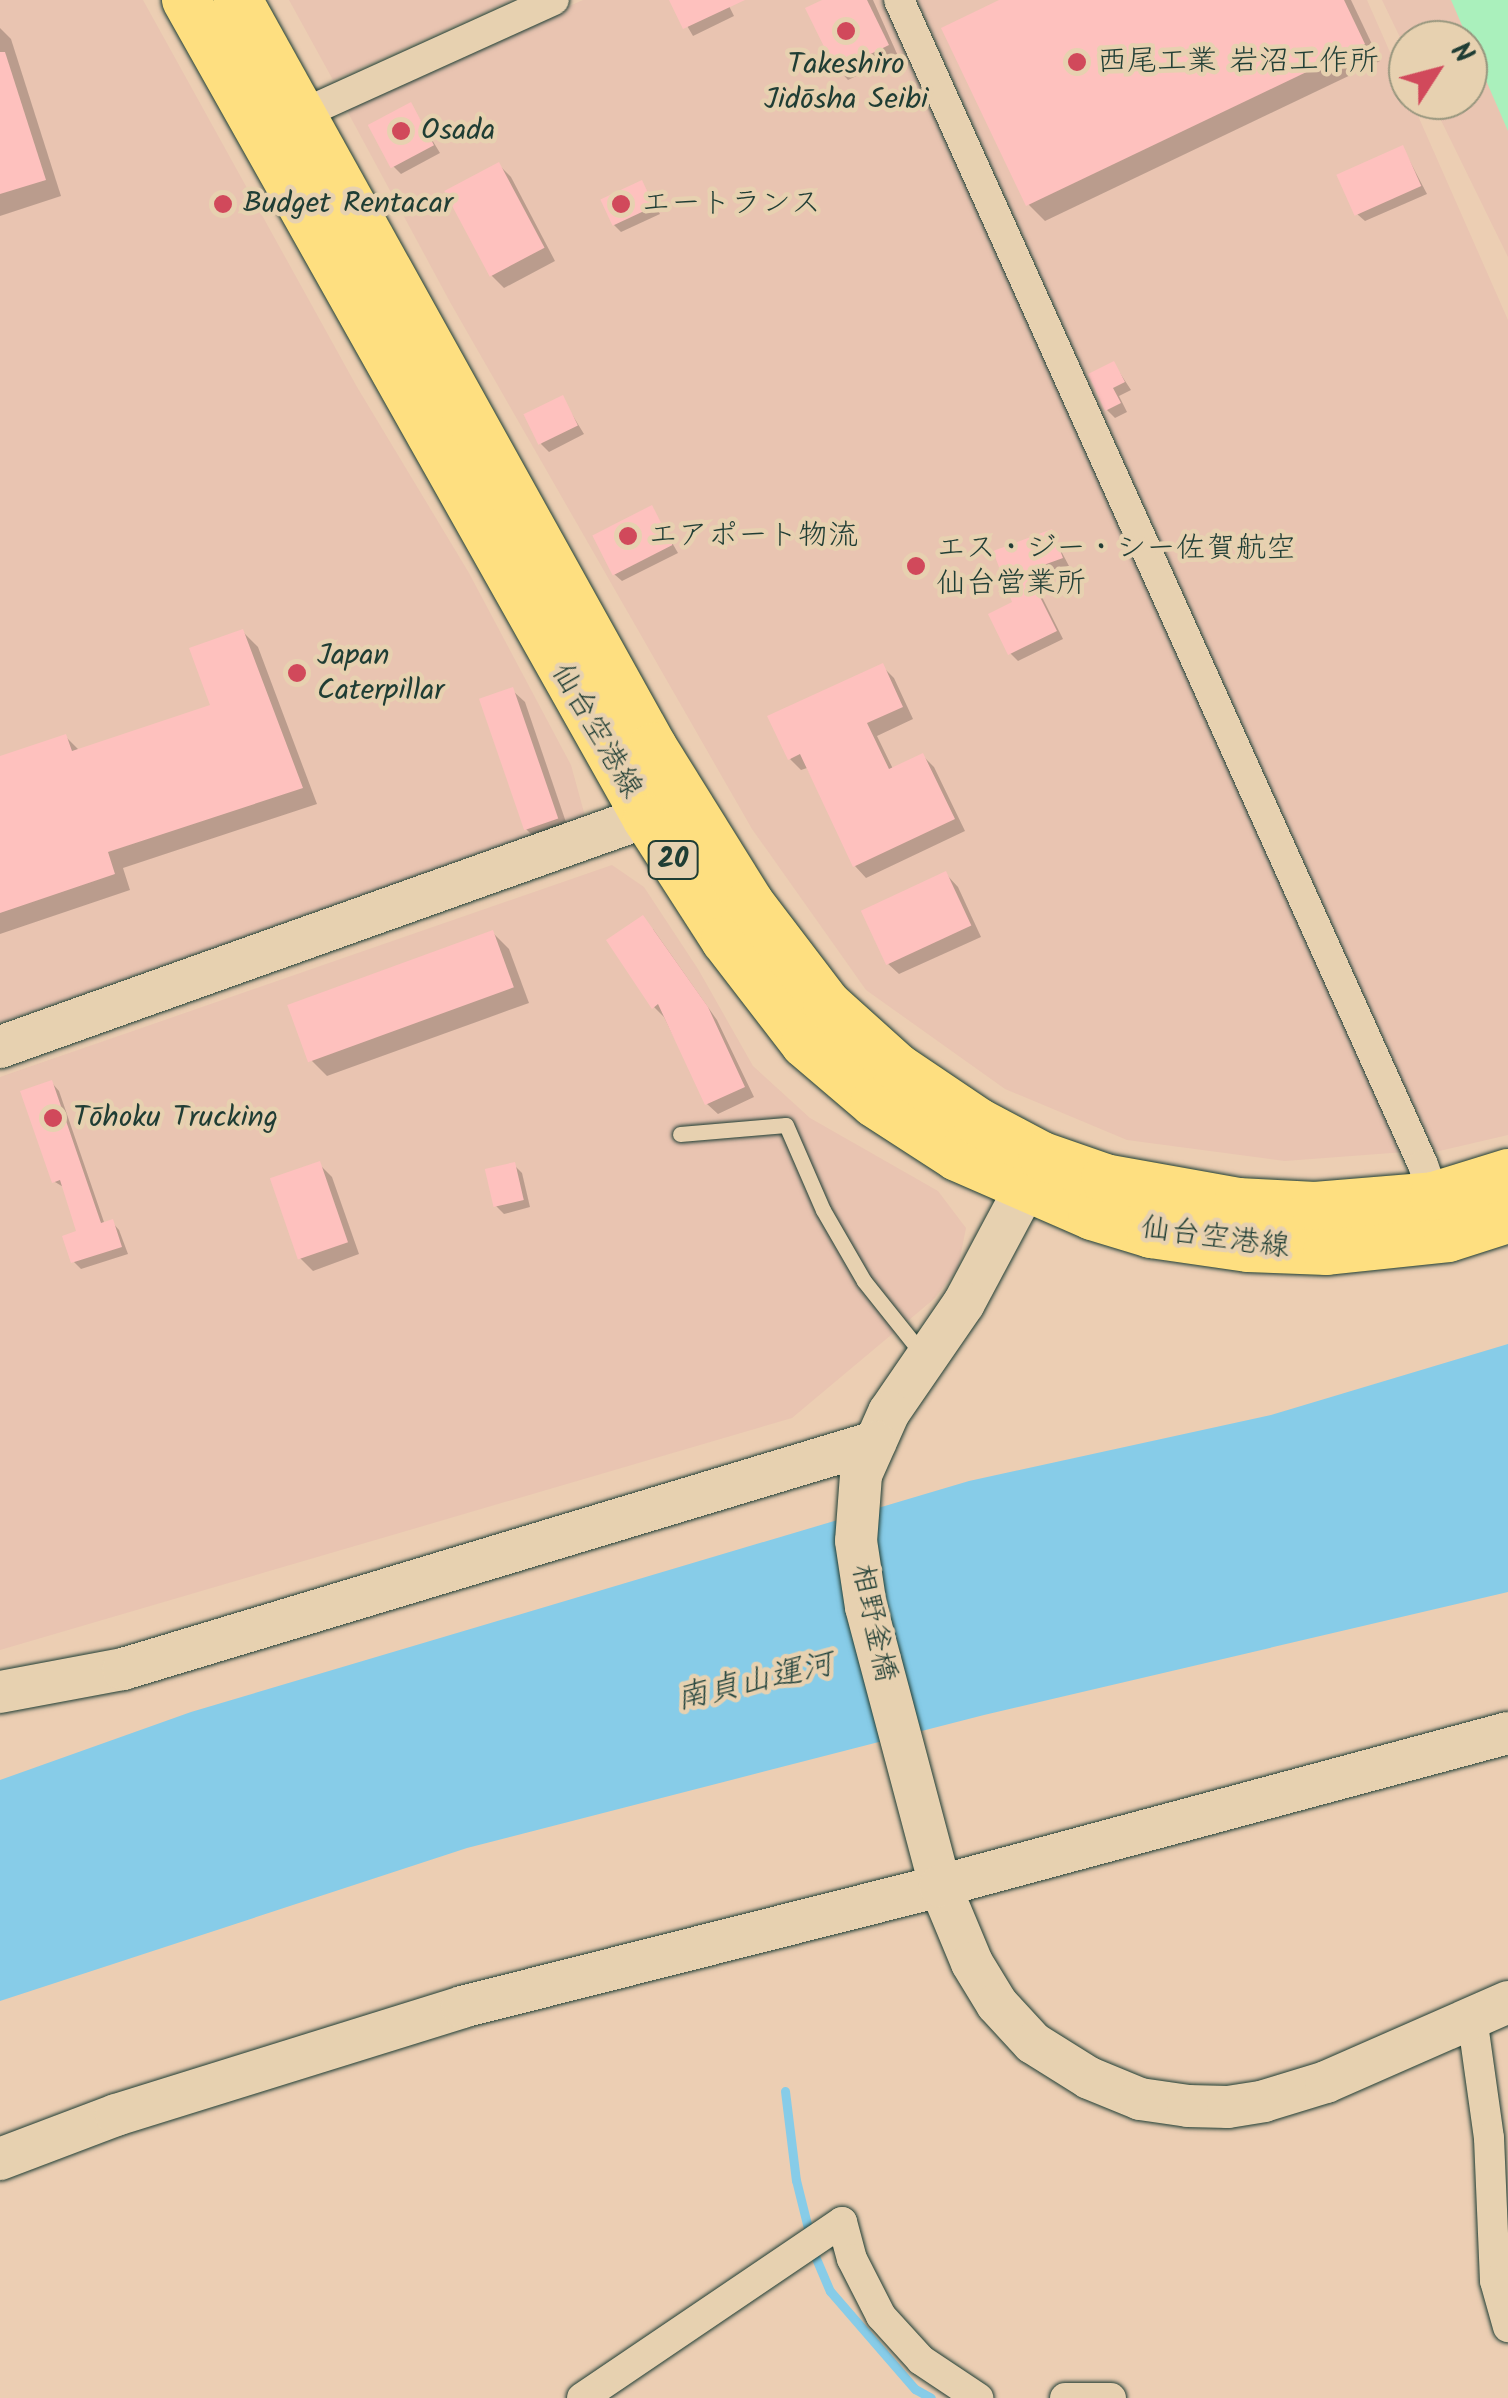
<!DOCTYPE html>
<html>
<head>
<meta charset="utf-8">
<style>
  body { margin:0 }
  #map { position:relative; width:1508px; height:2398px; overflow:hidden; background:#ecceb3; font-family:Kalam,"Klee One",sans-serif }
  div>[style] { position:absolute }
  .built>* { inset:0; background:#e9c4b1 }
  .green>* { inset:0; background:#aaf0bc }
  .water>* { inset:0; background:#87cce8 }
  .shadow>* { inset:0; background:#0003 }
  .stream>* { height:9px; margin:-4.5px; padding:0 4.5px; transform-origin:4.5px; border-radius:4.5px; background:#87cce8 }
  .building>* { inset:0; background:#fec1be; transform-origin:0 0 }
  .roads { filter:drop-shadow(0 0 2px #1f3d34) drop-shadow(0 0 2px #1f3d34) }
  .lane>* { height:15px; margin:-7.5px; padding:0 7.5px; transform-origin:7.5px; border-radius:7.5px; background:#e7d1b0 }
  .street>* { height:30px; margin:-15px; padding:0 15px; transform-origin:15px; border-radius:15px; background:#e7d1b0 }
  .secondary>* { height:42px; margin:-21px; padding:0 21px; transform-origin:21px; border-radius:21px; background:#e7d1b0 }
  .primary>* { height:48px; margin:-24px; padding:0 24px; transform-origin:24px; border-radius:24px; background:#fedf80 }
  .dots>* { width:28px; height:28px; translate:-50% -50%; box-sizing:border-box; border:5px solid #e7d1b0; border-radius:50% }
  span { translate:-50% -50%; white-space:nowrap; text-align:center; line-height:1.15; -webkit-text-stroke:9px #e7d1b0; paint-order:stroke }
  .shield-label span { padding:2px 8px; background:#e7d1b0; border:2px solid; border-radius:8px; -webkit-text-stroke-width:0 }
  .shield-label { font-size:28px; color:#1f3d34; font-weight:700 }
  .poi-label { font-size:30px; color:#1f3d34 }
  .left { translate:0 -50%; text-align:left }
  .street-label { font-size:30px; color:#1f3d34 }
  .water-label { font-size:32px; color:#24443d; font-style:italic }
  .north { position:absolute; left:1388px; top:20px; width:100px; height:100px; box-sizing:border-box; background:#e7d1b0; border:2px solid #97967e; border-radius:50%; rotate:54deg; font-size:28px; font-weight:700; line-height:40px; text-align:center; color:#1f3d34 }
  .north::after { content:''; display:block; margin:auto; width:35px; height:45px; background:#d1495b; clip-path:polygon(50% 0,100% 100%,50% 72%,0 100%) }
</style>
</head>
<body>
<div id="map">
  <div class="built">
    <i style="clip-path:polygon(0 0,143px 0,357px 387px,469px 573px,571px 765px,585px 816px,0 1023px)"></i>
    <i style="clip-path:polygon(289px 0,511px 0,333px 80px)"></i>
    <i style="clip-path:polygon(583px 0,885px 0,1405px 1152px,1285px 1161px,1127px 1140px,1005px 1089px,866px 990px,752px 829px,450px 302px,345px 107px)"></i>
    <i style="clip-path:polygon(917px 0,1367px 0,1508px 320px,1508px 1135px,1435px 1152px)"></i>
    <i style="clip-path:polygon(1382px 0,1508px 0,1508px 257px,1431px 100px,1468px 100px,1468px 40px,1408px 40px,1408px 54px)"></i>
    <i style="clip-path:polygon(612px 865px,644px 887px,698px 969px,753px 1066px,810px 1118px,938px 1191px,966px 1228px,958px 1268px,934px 1299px,792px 1418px,0 1650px,0 1077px)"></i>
  </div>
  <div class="green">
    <i style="clip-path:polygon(1452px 0,1508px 0,1508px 131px,1451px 0)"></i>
  </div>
  <div class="water">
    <i style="clip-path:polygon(1508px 1344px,1508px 1592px,984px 1715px,467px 1848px,0 2001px,0 1780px,191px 1712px,969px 1481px,1271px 1415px)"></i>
  </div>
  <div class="shadow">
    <i style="clip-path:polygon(672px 0,726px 0,734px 16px,693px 36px)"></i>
    <i style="clip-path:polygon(827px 0,873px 0,898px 56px,848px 80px,838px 69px)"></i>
    <i style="clip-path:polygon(1005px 0,1351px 0,1380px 61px,1045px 221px,1028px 204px)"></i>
    <i style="clip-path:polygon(0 28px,11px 39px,61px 196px,0 216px)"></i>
    <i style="clip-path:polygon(411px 105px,440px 153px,401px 174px,393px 166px)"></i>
    <i style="clip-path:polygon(1403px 148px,1427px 194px,1365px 221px,1357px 214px)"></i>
    <i style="clip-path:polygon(499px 165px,511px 177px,555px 261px,504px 288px,491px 275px)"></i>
    <i style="clip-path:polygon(642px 183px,660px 214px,621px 232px,613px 224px)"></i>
    <i style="clip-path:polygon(1114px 364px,1131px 390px,1119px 396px,1127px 412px,1115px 418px,1107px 410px)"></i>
    <i style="clip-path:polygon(562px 398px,584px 434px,549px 452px,541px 444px)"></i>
    <i style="clip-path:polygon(652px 508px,678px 553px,622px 581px,614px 574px)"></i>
    <i style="clip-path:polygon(1051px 532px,1069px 566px,1033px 579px,1063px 639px,1018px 661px,1010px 653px,1015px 603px,997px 553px)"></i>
    <i style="clip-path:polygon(242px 631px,258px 647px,317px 804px,123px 868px,130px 890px,0 934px,0 759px,65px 736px,80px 751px,213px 706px)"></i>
    <i style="clip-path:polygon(882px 666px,894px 678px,913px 719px,877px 736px,893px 769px,923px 756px,934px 767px,965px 831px,866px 878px,855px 866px,807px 768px,801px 770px,790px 759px)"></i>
    <i style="clip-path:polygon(512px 690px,525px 702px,569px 831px,539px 842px,526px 829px)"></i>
    <i style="clip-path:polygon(946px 874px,958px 887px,981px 937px,899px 974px,886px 962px)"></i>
    <i style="clip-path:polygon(653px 929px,717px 1020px,754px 1097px,718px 1114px,707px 1104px,664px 1017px,654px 1007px)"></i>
    <i style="clip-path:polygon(492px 932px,509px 949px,529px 1003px,327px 1076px,310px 1059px)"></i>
    <i style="clip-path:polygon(52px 1083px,59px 1091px,105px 1225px,112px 1222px,119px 1230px,128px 1254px,81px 1269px,73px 1261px,79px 1233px,65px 1188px,55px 1182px)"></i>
    <i style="clip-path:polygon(319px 1164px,332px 1177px,359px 1254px,313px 1271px,300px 1258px)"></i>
    <i style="clip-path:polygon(514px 1165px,522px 1173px,530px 1207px,504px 1214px,496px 1206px)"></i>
  </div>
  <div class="stream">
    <i style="left:785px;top:2091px;width:90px;rotate:83deg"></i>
    <i style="left:796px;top:2180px;width:78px;rotate:76deg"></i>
    <i style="left:815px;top:2256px;width:38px;rotate:67deg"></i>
    <i style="left:830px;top:2291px;width:130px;rotate:49.1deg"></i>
    <i style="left:915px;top:2389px;width:18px;rotate:29deg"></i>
  </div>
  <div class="building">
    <i style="clip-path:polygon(669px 0,745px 0,683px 29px)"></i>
    <i style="clip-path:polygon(822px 0,867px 0,889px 45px,836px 71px,805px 8px)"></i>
    <i style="clip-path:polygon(999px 0,1344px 0,1365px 44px,1026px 206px,941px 28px)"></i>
    <i style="clip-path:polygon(0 52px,5px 52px,46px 180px,0 194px)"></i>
    <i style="left:411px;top:102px;width:49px;height:49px;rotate:62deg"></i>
    <i style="left:1403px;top:145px;width:45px;height:73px;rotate:66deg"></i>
    <i style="left:499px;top:162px;width:97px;height:62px;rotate:62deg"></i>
    <i style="left:642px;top:180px;width:29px;height:46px;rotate:65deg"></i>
    <i style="clip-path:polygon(1114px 361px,1125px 382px,1113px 388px,1121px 403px,1105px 411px,1088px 374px)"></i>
    <i style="left:563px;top:395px;width:34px;height:44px;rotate:64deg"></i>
    <i style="left:652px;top:505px;width:45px;height:67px;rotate:63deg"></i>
    <i style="clip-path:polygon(1052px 529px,1063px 558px,1027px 571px,1057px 631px,1008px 655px,988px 614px,1012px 602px,993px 551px)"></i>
    <i style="clip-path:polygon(243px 629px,303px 788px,108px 852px,115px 874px,0 913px,0 756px,66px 734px,72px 751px,210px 705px,189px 648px)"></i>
    <i style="clip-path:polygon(883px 663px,903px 707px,867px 723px,889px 769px,923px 753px,955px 819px,853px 867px,800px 754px,788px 760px,767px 716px)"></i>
    <i style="left:513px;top:687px;width:139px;height:36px;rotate:71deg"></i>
    <i style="left:946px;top:871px;width:60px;height:94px;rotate:65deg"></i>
    <i style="clip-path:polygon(643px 915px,708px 1007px,745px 1087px,705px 1105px,658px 1004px,652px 1009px,606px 940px)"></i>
    <i style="left:493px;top:930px;width:61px;height:219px;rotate:70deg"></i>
    <i style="clip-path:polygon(52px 1080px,101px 1223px,113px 1219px,122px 1247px,71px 1263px,62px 1236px,76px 1231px,60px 1180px,52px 1183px,20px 1091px)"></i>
    <i style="left:320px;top:1161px;width:86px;height:53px;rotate:71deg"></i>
    <i style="left:515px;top:1162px;width:39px;height:31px;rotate:77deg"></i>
  </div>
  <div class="roads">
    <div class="lane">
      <i style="left:680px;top:1134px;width:106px;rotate:-4.9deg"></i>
      <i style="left:786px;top:1125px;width:93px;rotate:66.5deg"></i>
      <i style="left:823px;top:1210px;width:82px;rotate:60deg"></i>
      <i style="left:864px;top:1281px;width:95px;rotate:51.4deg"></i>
    </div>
    <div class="street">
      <i style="left:899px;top:0;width:1277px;rotate:65.78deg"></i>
      <i style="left:1423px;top:1165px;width:50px;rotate:70.1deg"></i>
      <i style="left:287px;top:121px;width:293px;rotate:-24.4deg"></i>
      <i style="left:1472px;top:2017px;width:122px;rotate:82deg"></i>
      <i style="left:1489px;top:2138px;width:143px;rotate:87.6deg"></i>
      <i style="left:1495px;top:2281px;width:48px;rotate:74.2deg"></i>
      <i style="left:582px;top:2398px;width:314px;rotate:-34.1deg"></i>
      <i style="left:842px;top:2222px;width:38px;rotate:75deg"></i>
      <i style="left:852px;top:2259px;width:64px;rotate:63deg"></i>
      <i style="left:881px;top:2316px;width:59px;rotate:47.7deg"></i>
      <i style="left:921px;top:2360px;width:69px;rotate:33.7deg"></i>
      <i style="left:1065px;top:2398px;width:46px"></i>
    </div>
    <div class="secondary">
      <i style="left:0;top:1047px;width:718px;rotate:-19.62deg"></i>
      <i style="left:1042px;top:1157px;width:166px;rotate:118.1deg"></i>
      <i style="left:964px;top:1303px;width:132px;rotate:124.5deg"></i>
      <i style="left:889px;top:1412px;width:69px;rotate:114deg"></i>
      <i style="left:861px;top:1475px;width:66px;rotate:94.3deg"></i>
      <i style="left:856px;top:1541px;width:67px;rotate:81.4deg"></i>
      <i style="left:866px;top:1607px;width:289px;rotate:75.1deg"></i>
      <i style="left:940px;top:1886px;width:83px;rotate:67.4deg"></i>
      <i style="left:972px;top:1963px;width:48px;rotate:58.6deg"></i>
      <i style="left:997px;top:2004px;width:53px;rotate:47.3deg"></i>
      <i style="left:1033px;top:2043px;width:66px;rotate:32deg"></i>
      <i style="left:1089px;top:2078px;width:55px;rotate:22.4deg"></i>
      <i style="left:1140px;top:2099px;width:49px;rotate:8.3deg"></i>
      <i style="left:1188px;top:2106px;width:40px;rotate:1.4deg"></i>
      <i style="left:1228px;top:2107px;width:36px;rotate:-9deg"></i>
      <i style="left:1264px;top:2101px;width:65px;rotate:-17deg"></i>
      <i style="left:1326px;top:2082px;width:199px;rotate:-23.7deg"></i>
      <i style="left:0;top:1692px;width:125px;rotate:-10.6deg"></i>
      <i style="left:123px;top:1669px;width:786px;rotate:-16.8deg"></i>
      <i style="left:0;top:2159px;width:124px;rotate:-20.8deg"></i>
      <i style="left:116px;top:2115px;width:362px;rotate:-17.3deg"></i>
      <i style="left:462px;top:2007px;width:493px;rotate:-14.2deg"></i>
      <i style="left:940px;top:1886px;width:588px;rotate:-15.08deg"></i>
    </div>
    <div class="primary">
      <i style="left:186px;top:0;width:940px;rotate:60.63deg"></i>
      <i style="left:647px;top:819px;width:144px;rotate:57.2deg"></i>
      <i style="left:725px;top:940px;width:131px;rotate:52.4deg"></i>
      <i style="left:805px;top:1044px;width:91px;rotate:40.5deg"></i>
      <i style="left:874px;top:1103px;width:99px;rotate:33deg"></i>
      <i style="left:957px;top:1157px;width:147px;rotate:23.6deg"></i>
      <i style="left:1092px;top:1216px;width:62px;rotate:17deg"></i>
      <i style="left:1151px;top:1234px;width:98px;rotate:8.2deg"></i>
      <i style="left:1248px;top:1248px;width:79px;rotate:2.2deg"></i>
      <i style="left:1327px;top:1251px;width:122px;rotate:-6.1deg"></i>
      <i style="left:1448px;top:1238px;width:63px;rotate:-17.6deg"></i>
      <i style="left:238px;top:0;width:855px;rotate:60.95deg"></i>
      <i style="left:653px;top:747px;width:184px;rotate:58.1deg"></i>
      <i style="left:750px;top:903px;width:127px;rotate:52.7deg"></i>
      <i style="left:827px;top:1004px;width:96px;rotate:42deg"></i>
      <i style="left:898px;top:1068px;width:97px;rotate:34deg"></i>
      <i style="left:978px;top:1122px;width:72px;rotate:28deg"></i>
      <i style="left:1042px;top:1156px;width:67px;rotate:19.2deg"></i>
      <i style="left:1105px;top:1178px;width:135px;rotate:10.2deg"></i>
      <i style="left:1238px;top:1202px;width:77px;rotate:3deg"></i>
      <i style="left:1315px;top:1206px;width:119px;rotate:-4.8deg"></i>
      <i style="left:1434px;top:1196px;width:77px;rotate:-17.3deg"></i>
    </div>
  </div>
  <div class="dots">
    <i style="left:846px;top:31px;background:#d1495b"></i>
    <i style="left:1077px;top:62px;background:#d1495b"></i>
    <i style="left:401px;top:131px;background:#d1495b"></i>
    <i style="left:223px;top:204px;background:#d1495b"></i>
    <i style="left:621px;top:204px;background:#d1495b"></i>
    <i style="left:628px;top:536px;background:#d1495b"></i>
    <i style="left:916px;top:566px;background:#d1495b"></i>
    <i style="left:297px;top:673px;background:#d1495b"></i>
    <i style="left:53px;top:1118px;background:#d1495b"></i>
  </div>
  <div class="shield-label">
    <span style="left:673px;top:860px">20</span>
  </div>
  <div class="poi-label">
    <span class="left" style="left:1097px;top:62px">西尾工業 岩沼工作所</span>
    <span style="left:846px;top:82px">Takeshiro<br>Jidōsha Seibi</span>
    <span class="left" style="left:421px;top:131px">Osada</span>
    <span class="left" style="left:243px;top:204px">Budget Rentacar</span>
    <span class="left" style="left:641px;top:204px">エートランス</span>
    <span class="left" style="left:648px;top:536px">エアポート物流</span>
    <span class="left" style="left:936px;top:566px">エス・ジー・シー佐賀航空<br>仙台営業所</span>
    <span class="left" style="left:317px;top:673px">Japan<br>Caterpillar</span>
    <span class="left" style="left:73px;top:1118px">Tōhoku Trucking</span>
  </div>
  <div class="street-label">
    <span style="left:596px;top:731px;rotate:60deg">仙台空港線</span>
    <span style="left:1215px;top:1238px;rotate:8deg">仙台空港線</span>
    <span style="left:873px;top:1623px;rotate:78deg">相野釜橋</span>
  </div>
  <div class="water-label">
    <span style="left:755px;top:1683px;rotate:-13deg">南貞山運河</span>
  </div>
  <div class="north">N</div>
</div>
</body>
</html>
